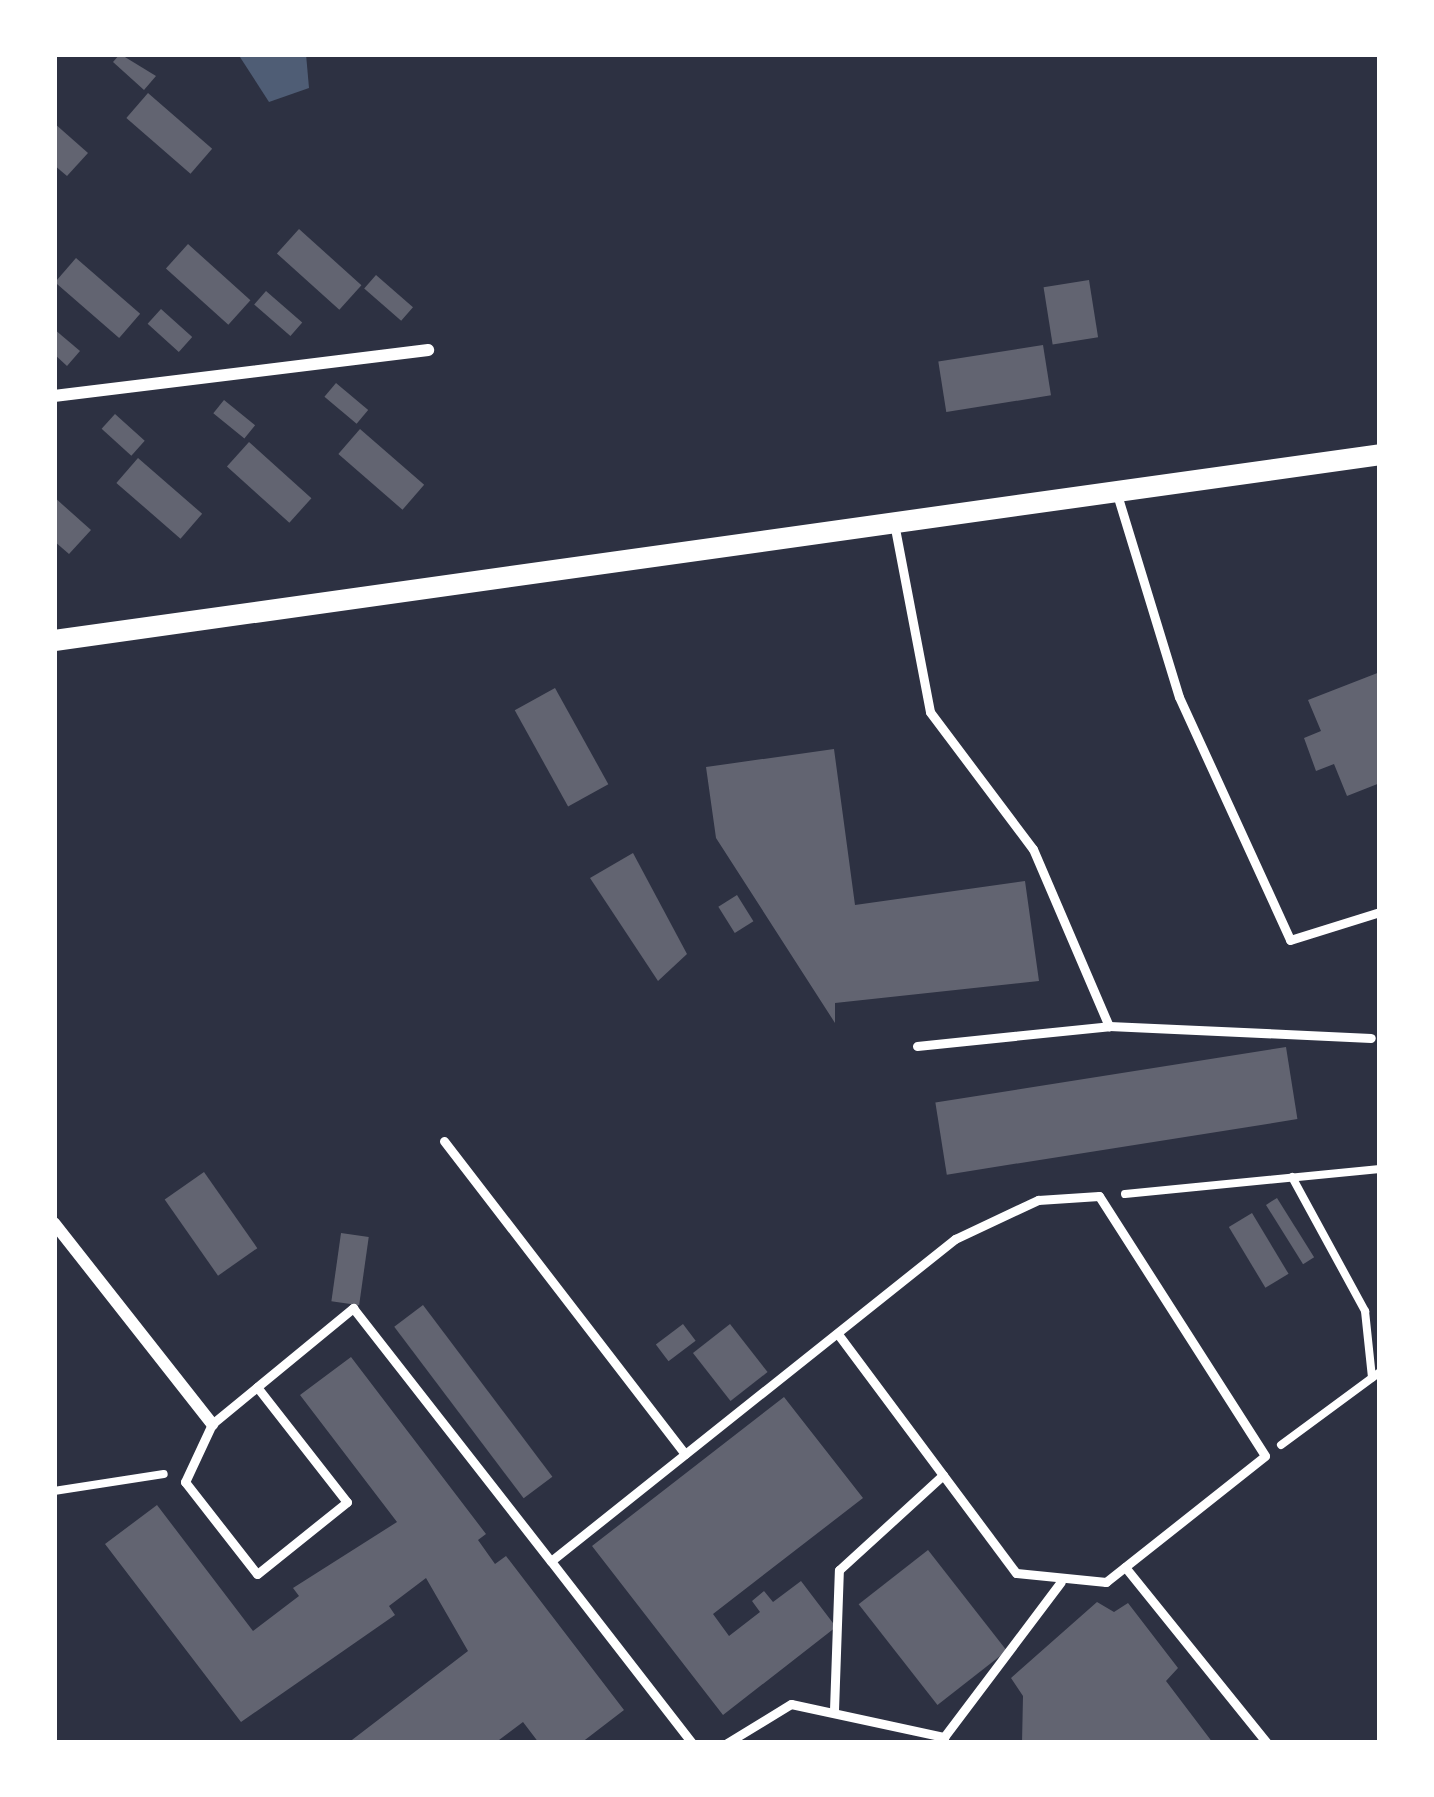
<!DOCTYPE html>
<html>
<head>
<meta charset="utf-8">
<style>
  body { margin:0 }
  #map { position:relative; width:1434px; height:1797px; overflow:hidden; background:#2d3142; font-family:Lato,sans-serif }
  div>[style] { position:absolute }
  .water>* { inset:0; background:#4f5d75 }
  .building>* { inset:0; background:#626471; transform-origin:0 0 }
  .path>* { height:8px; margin:-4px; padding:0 4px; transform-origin:4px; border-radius:4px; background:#fff }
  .service>* { height:9px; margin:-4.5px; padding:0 4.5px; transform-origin:4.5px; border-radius:4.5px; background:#fff }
  .minor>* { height:12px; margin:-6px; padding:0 6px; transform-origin:6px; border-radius:6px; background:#fff }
  .tertiary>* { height:21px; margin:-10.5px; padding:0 10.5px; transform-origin:10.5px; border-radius:10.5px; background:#fff }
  span { translate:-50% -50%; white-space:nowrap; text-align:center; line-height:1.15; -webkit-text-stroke:9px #fff; paint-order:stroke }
  .frame { position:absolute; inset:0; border:57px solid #fff; pointer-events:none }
</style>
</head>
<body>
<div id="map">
  <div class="water">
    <i style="clip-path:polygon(238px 54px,306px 54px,309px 88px,269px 102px)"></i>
  </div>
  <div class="building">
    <i style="clip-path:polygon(120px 54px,156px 76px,144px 90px,113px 62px)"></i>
    <i style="left:148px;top:93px;width:85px;height:33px;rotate:41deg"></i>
    <i style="clip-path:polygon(54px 123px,88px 153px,67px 176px,54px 165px)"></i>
    <i style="left:299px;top:229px;width:84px;height:33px;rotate:42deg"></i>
    <i style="left:188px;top:244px;width:84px;height:33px;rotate:42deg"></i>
    <i style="left:76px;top:258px;width:85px;height:32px;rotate:41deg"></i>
    <i style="left:376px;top:275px;width:49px;height:18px;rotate:41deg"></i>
    <i style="left:1089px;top:280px;width:58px;height:46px;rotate:81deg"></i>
    <i style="left:266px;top:291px;width:48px;height:18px;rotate:41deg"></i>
    <i style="left:161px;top:309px;width:42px;height:20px;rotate:42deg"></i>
    <i style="clip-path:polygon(54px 329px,80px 351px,67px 366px,54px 354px)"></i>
    <i style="left:1043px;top:345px;width:51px;height:106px;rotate:81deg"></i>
    <i style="left:336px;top:383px;width:42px;height:18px;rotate:40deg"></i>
    <i style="left:224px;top:400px;width:40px;height:17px;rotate:39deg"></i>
    <i style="left:115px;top:414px;width:40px;height:20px;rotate:42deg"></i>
    <i style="left:360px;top:429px;width:85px;height:33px;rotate:41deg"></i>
    <i style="left:249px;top:442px;width:84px;height:33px;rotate:42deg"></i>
    <i style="left:138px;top:458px;width:85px;height:33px;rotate:41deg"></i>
    <i style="clip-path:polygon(54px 497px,91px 530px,69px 554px,54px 541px)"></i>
    <i style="clip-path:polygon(1380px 672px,1380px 783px,1347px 796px,1334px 764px,1316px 771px,1304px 738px,1321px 731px,1308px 700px)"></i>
    <i style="left:555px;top:688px;width:110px;height:46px;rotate:61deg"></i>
    <i style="clip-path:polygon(834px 749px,855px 905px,1025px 881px,1039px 981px,835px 1003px,835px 1023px,716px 838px,706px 767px)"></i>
    <i style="clip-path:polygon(633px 853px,687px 954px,658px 981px,590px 878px)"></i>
    <i style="left:737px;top:895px;width:31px;height:22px;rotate:58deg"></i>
    <i style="left:1286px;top:1047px;width:73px;height:355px;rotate:81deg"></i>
    <i style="left:204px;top:1172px;width:93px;height:48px;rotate:55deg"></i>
    <i style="left:1277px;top:1198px;width:70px;height:13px;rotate:58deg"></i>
    <i style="left:1252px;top:1213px;width:71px;height:27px;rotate:59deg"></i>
    <i style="left:341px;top:1233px;width:28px;height:69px;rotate:8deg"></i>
    <i style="left:423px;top:1305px;width:215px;height:36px;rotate:53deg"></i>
    <i style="left:683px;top:1324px;width:21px;height:34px;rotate:53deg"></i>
    <i style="left:730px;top:1324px;width:61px;height:47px;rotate:52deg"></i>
    <i style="clip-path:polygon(351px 1357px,486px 1534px,478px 1540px,495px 1564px,506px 1556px,624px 1710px,581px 1743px,539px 1743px,523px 1722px,495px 1743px,348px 1743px,468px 1651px,426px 1578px,389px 1606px,395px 1615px,241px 1722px,105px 1544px,157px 1505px,253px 1631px,299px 1596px,293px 1588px,397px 1522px,300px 1395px)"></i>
    <i style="clip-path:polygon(784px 1397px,863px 1498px,713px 1614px,729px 1636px,760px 1612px,752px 1601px,764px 1591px,773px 1602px,801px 1581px,836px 1627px,723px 1715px,592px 1546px)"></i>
    <i style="left:928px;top:1550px;width:128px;height:88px;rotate:52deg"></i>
    <i style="clip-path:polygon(1097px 1602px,1114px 1612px,1128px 1603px,1178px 1668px,1166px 1681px,1213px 1743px,1022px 1743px,1023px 1696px,1011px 1678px)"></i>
  </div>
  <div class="path">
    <i style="left:1292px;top:1177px;width:153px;rotate:61.4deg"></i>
    <i style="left:1365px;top:1311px;width:67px;rotate:84deg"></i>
    <i style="left:1125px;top:1194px;width:256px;rotate:-5.6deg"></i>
    <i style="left:1281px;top:1445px;width:123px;rotate:-36.4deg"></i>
    <i style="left:54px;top:1491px;width:111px;rotate:-8.8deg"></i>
  </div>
  <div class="service">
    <i style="left:1116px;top:491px;width:215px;rotate:73deg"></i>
    <i style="left:1179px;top:697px;width:267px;rotate:65.4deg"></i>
    <i style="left:1290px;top:940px;width:94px;rotate:-17.3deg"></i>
    <i style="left:894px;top:523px;width:192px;rotate:79.2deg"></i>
    <i style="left:930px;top:712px;width:171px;rotate:53.1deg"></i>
    <i style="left:1033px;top:849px;width:193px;rotate:66.8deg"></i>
    <i style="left:1109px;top:1026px;width:262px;rotate:2.6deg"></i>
    <i style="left:917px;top:1046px;width:193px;rotate:-5.9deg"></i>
    <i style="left:444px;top:1141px;width:395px;rotate:52.4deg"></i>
    <i style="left:257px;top:1387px;width:146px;rotate:52deg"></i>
    <i style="left:347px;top:1502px;width:115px;rotate:141.3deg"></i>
    <i style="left:257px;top:1574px;width:117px;rotate:-128deg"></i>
    <i style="left:185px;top:1482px;width:64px;rotate:-65deg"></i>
    <i style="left:212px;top:1424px;width:183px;rotate:-39.4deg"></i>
    <i style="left:353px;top:1308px;width:321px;rotate:52deg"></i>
    <i style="left:1125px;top:1567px;width:226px;rotate:51.1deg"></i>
    <i style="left:834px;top:1710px;width:140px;rotate:-88deg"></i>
    <i style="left:839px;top:1570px;width:141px;rotate:-42.4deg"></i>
    <i style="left:692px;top:1743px;width:230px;rotate:-127.8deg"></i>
    <i style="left:551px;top:1561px;width:517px;rotate:-38.56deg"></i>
    <i style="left:955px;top:1239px;width:92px;rotate:-25.2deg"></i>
    <i style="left:1038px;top:1200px;width:61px;rotate:-3.8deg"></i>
    <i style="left:1099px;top:1196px;width:308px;rotate:57.4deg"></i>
    <i style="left:1265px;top:1456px;width:203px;rotate:141.6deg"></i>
    <i style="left:1106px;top:1582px;width:90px;rotate:-174.3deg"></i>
    <i style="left:1016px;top:1573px;width:299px;rotate:-126.7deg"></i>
    <i style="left:727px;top:1743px;width:75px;rotate:-31.4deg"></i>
    <i style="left:791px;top:1704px;width:157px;rotate:12.2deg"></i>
    <i style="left:944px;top:1737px;width:194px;rotate:-53deg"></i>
  </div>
  <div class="minor">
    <i style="left:54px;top:396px;width:377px;rotate:-7deg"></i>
    <i style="left:54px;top:1223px;width:256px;rotate:51.8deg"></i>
  </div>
  <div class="tertiary">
    <i style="left:54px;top:640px;width:1339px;rotate:-7.98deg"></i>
  </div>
  <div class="frame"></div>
</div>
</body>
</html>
